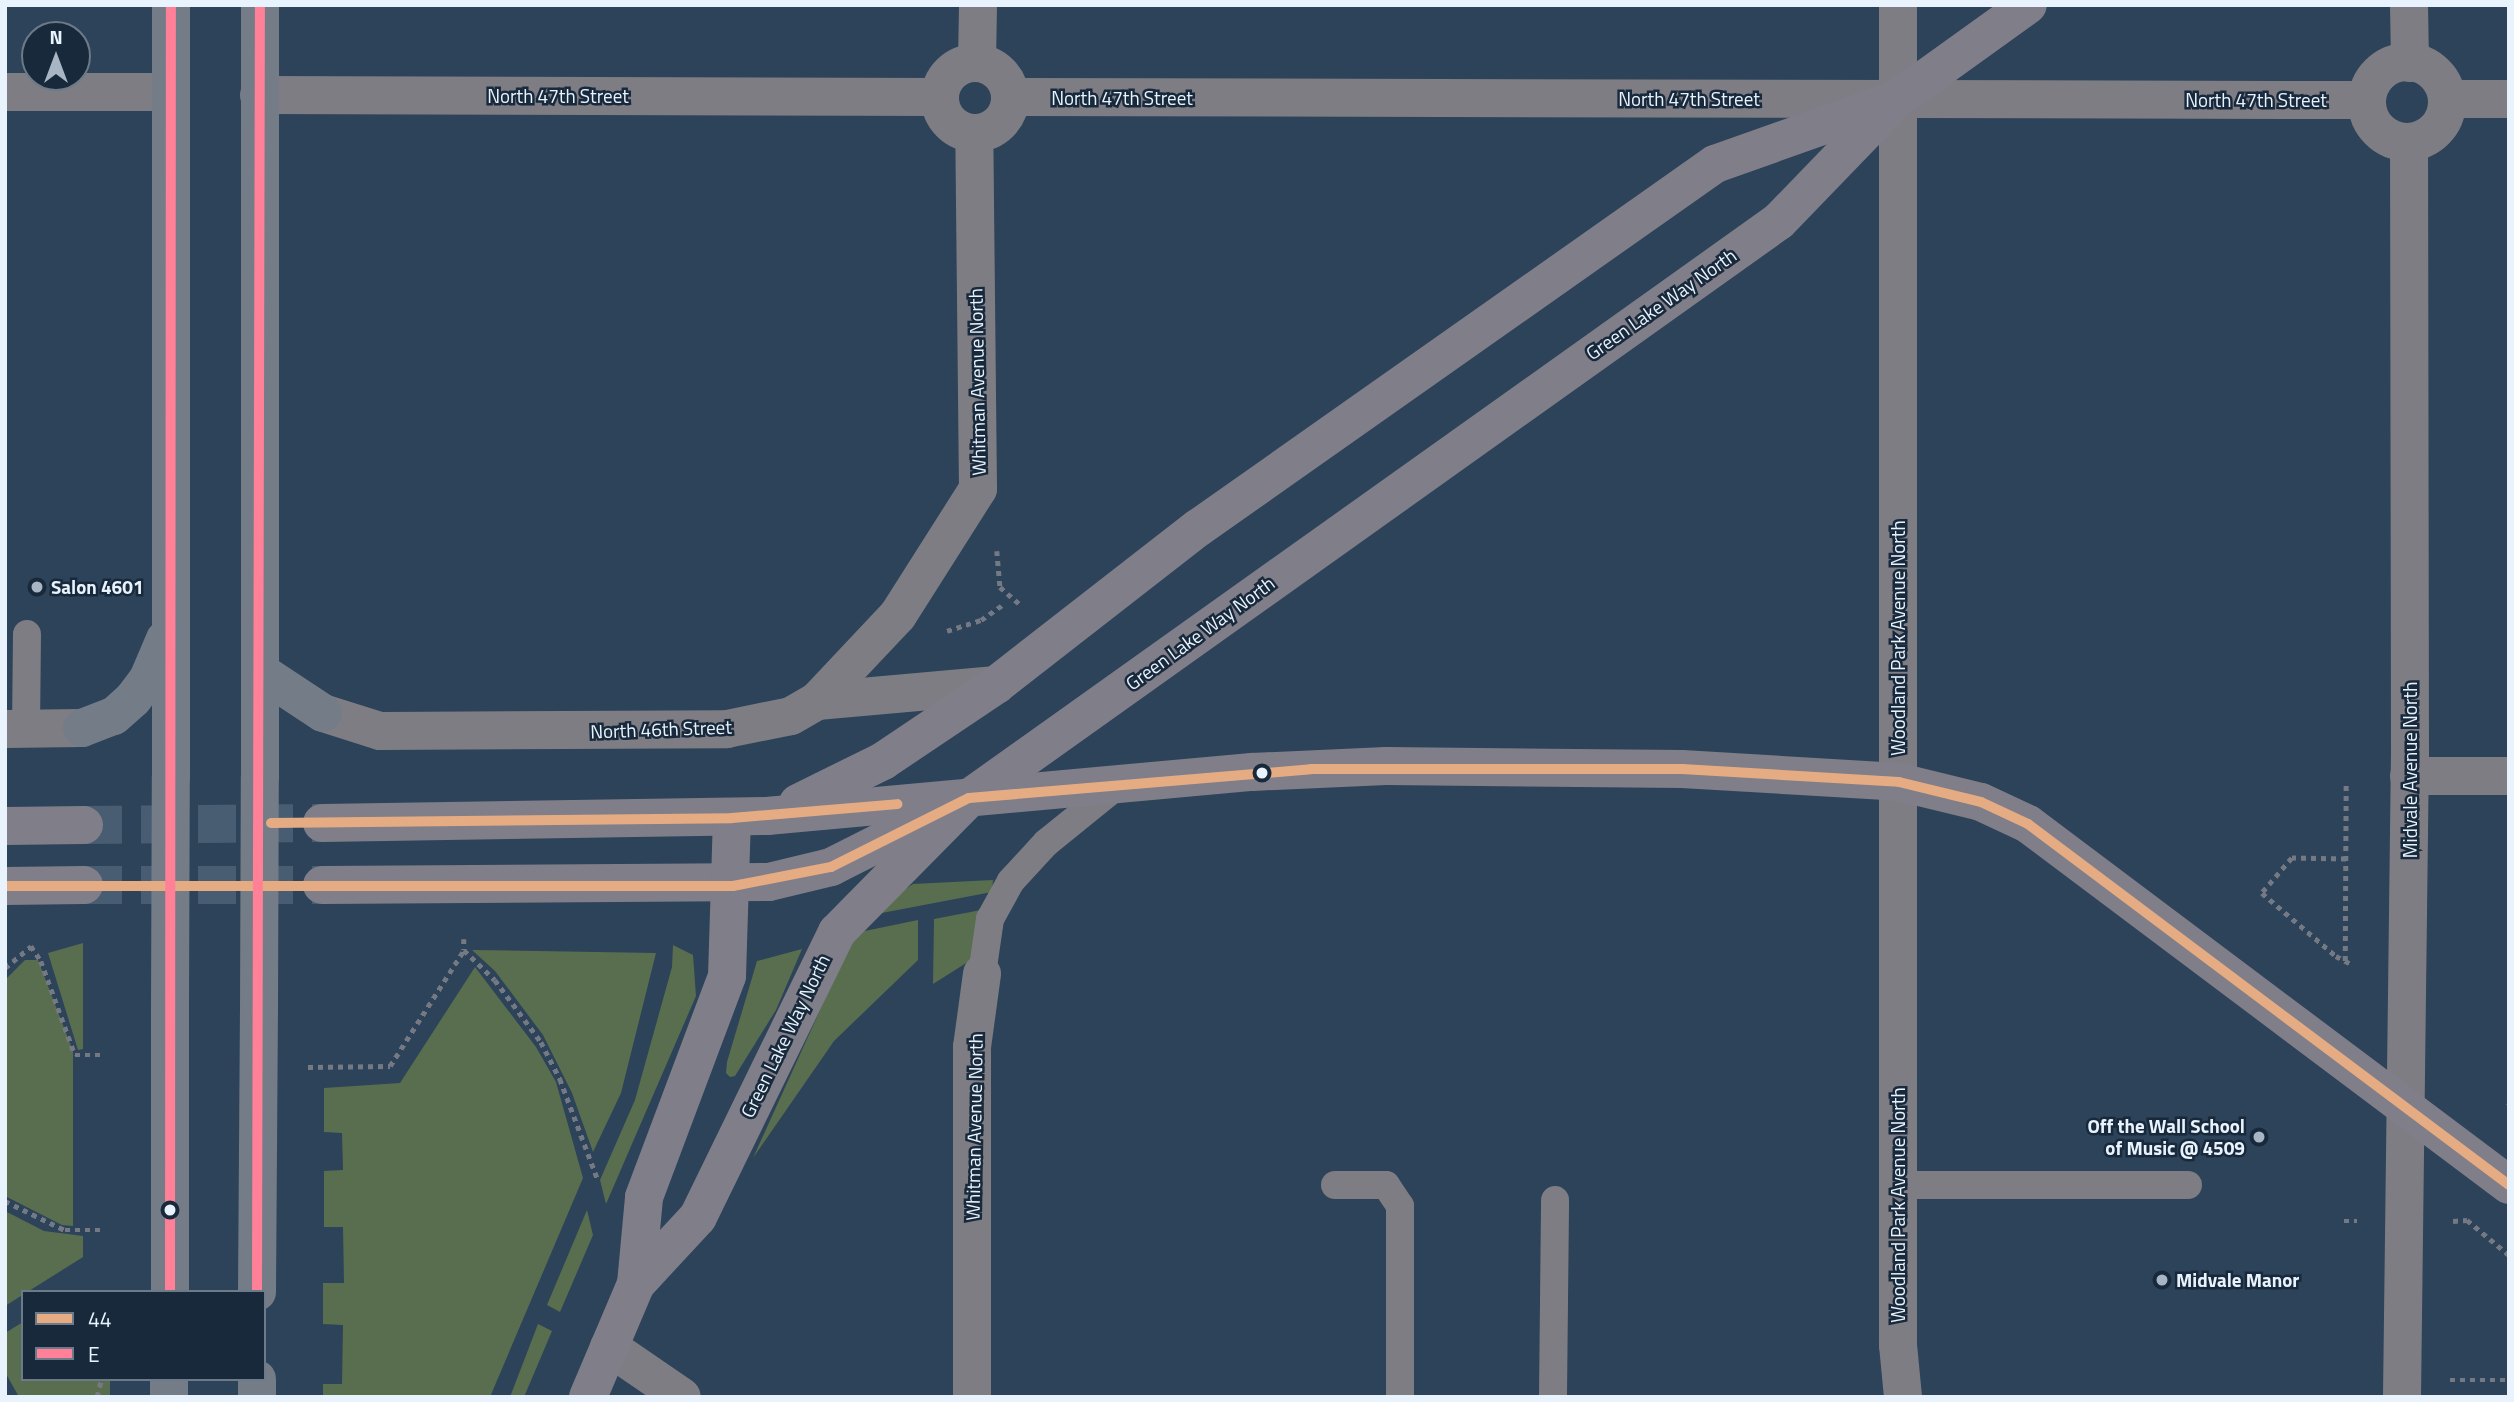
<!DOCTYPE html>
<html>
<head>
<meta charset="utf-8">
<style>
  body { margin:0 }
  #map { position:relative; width:2514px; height:1402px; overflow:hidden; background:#2c435a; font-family:"Titillium Web",sans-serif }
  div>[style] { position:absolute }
  .green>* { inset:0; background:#596e4e }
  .secondary-tunnel>* { height:38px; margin-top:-19px; transform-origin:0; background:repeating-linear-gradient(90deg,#485d72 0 38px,transparent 0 57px) }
  .path>* { height:4.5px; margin-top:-2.25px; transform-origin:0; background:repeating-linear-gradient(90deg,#757983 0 5px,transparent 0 10px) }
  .service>* { height:28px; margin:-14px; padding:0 14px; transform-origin:14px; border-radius:14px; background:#7f7d84 }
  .minor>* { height:38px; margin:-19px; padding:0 19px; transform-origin:19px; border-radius:19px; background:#7f7d84 }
  .minor>.ring { margin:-19px; padding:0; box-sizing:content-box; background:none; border:38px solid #7f7d84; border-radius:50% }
  .tertiary>* { height:38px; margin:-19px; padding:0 19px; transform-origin:19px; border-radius:19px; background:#7f7d84 }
  .secondary>* { height:38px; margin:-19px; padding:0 19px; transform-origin:19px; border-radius:19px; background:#807e89 }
  .trunk>* { height:38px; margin:-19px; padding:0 19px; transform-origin:19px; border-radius:19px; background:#747c88 }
  .trunk-bridge>* { height:38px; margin:-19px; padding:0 19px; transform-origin:19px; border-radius:19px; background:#747c88 }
  .bus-1>* { height:10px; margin:-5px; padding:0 5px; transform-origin:5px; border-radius:5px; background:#e5ac83 }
  .bus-2>* { height:10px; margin:-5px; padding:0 5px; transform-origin:5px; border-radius:5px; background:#ff8097 }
  .dots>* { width:19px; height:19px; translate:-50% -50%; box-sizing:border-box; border:4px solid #18293c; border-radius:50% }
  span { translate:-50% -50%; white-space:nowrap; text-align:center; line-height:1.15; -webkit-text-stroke:5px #18293c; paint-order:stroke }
  .street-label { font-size:19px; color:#e9f3fd }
  .poi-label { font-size:19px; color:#e9f3fd; font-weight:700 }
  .left { translate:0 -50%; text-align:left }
  .right { translate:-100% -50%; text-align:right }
  .frame { position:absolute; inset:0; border:7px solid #e9f3fd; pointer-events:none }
  .legend { position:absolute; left:21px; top:1290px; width:245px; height:91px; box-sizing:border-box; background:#18293c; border:2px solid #6c7a89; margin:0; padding:9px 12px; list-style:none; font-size:21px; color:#e9f3fd }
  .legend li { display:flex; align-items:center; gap:14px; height:35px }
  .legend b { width:35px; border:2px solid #6c7a89 }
  .north { position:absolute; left:21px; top:21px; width:70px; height:70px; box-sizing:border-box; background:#18293c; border:2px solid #6c7a89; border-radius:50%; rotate:0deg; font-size:19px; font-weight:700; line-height:28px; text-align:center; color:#e9f3fd }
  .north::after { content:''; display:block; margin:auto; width:24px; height:32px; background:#a7b5c4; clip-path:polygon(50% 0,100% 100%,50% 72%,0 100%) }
</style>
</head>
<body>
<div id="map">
  <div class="green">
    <i style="clip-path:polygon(993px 880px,992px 892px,866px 916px,913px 884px)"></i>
    <i style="clip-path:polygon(981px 910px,971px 960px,933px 984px,934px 919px)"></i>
    <i style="clip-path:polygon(918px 920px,918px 960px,834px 1041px,753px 1158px,855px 933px)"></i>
    <i style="clip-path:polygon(83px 943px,83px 1049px,78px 1050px,48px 953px)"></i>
    <i style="clip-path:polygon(673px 945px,693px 955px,696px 996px,606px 1204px,600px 1180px,635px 1100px,672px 967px)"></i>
    <i style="clip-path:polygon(802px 949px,776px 1010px,735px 1076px,730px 1077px,726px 1073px,727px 1062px,757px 961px)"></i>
    <i style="clip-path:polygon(472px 950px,656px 953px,621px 1093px,593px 1152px,572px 1093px,543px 1035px,495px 971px)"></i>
    <i style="clip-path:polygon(25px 960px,38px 960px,73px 1051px,73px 1226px,62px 1225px,5px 1196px,5px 980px)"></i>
    <i style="clip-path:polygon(475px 967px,536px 1047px,556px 1082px,583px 1178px,490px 1397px,323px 1397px,323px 1384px,342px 1384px,343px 1325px,323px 1324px,323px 1283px,344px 1283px,343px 1227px,324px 1227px,324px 1171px,343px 1170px,342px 1133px,324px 1132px,324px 1088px,400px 1083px)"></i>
    <i style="clip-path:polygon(587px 1210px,593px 1235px,560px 1312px,547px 1305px)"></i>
    <i style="clip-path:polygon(5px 1211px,44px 1231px,83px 1236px,83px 1257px,5px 1306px)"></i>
    <i style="clip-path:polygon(23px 1322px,23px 1379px,110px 1380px,110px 1397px,19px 1397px,5px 1372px,5px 1333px)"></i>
    <i style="clip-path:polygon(538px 1324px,552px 1331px,524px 1397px,510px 1397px)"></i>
  </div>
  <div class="secondary-tunnel">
    <i style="left:84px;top:825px;width:238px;rotate:-0.5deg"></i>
    <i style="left:84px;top:885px;width:238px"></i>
  </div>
  <div class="path">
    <i style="left:997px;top:551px;width:36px;rotate:85deg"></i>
    <i style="left:1000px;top:587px;width:29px;rotate:41deg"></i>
    <i style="left:947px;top:631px;width:36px;rotate:-18deg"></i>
    <i style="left:981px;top:620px;width:29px;rotate:-35deg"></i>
    <i style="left:2346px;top:859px;width:54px;rotate:-178.9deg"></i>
    <i style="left:2292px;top:858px;width:46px;rotate:130.6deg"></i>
    <i style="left:2262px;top:893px;width:97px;rotate:40.4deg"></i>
    <i style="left:2336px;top:956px;width:19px;rotate:28deg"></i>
    <i style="left:464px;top:939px;width:11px;rotate:90deg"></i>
    <i style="left:464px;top:950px;width:43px;rotate:44.1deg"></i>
    <i style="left:495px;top:980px;width:77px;rotate:53.4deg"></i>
    <i style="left:541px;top:1042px;width:42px;rotate:62.8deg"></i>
    <i style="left:560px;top:1079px;width:108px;rotate:69.4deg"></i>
    <i style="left:2345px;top:961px;width:180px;rotate:-89.7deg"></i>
    <i style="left:5px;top:968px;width:34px;rotate:-40deg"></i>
    <i style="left:31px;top:946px;width:18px;rotate:56deg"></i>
    <i style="left:41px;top:961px;width:100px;rotate:70.1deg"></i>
    <i style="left:75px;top:1055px;width:28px"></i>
    <i style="left:308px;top:1067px;width:82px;rotate:-0.7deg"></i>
    <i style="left:390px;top:1066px;width:138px;rotate:-57.5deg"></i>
    <i style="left:2508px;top:1106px;width:2px;rotate:-63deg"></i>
    <i style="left:5px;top:1201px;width:67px;rotate:25.8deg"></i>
    <i style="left:65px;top:1230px;width:37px"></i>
    <i style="left:2344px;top:1221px;width:13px"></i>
    <i style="left:2453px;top:1221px;width:14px;rotate:-4deg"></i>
    <i style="left:2467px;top:1220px;width:55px;rotate:39.8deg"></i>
    <i style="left:2450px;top:1380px;width:59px"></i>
    <i style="left:97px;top:1397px;width:17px;rotate:-77deg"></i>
  </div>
  <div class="service">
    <i style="left:26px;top:729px;width:95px;rotate:-89.4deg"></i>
    <i style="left:982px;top:974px;width:56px;rotate:-81.7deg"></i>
    <i style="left:990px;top:919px;width:43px;rotate:-61.1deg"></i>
    <i style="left:1011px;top:881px;width:52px;rotate:-47.4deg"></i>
    <i style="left:1046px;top:843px;width:92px;rotate:-38.9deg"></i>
    <i style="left:1335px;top:1185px;width:51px"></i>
    <i style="left:1386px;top:1185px;width:25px;rotate:56deg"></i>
    <i style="left:1400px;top:1206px;width:191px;rotate:90deg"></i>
    <i style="left:1898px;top:1185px;width:290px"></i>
    <i style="left:1553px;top:1397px;width:197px;rotate:-89.4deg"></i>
  </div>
  <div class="minor">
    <i style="left:1898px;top:5px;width:1340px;rotate:90deg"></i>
    <i style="left:1898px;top:1345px;width:52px;rotate:84.5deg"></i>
    <i style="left:2409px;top:5px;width:58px;rotate:89deg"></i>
    <i class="ring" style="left:2367px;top:62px;width:42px;height:42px"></i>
    <i class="ring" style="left:940px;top:63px;width:32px;height:32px"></i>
    <i style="left:977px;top:63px;width:58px;rotate:-89deg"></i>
    <i style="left:5px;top:92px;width:165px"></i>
    <i style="left:259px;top:95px;width:681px;rotate:0.17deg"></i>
    <i style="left:1010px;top:97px;width:1357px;rotate:0.13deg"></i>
    <i style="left:2447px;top:99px;width:62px"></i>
    <i style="left:817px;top:701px;width:118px;rotate:-46.7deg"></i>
    <i style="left:898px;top:615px;width:149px;rotate:-57.6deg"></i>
    <i style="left:978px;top:489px;width:356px;rotate:-90.6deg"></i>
    <i style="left:323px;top:713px;width:60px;rotate:17.5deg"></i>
    <i style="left:380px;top:731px;width:347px;rotate:-0.3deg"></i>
    <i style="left:727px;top:729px;width:65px;rotate:-11.5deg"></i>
    <i style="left:791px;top:716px;width:30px;rotate:-30deg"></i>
    <i style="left:817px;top:701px;width:180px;rotate:-5.1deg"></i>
    <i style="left:5px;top:729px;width:77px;rotate:-0.7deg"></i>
    <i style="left:2409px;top:776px;width:100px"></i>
    <i style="left:972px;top:1397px;width:350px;rotate:-90deg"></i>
    <i style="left:972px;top:1047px;width:74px;rotate:-82.2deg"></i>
    <i style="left:2402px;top:1397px;width:643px;rotate:-89.29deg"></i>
    <i style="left:2410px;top:754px;width:612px;rotate:-90.09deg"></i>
  </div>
  <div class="tertiary">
    <i style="left:609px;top:1347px;width:88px;rotate:34.4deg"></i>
  </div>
  <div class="secondary">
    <i style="left:798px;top:803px;width:95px;rotate:-26.3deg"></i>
    <i style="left:883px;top:761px;width:136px;rotate:-33.9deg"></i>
    <i style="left:996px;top:685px;width:256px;rotate:-37.9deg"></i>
    <i style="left:1198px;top:528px;width:632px;rotate:-35.15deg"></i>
    <i style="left:1715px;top:164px;width:186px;rotate:-19.5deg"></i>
    <i style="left:322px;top:823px;width:445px;rotate:-0.9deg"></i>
    <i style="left:767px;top:816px;width:487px;rotate:-5.2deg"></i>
    <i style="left:1252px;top:772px;width:134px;rotate:-2.6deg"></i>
    <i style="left:1386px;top:766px;width:296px;rotate:0.6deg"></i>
    <i style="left:1682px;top:769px;width:217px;rotate:3.4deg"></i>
    <i style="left:1899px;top:782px;width:84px;rotate:13.7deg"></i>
    <i style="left:1981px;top:802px;width:52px;rotate:25.1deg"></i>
    <i style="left:2028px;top:824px;width:601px;rotate:36.89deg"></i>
    <i style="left:5px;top:826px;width:79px;rotate:-0.7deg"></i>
    <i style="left:322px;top:885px;width:447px;rotate:-0.4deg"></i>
    <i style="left:769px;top:882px;width:64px;rotate:-13.6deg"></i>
    <i style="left:831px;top:867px;width:124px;rotate:-26.8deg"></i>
    <i style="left:5px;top:886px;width:79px;rotate:-0.7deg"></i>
    <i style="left:636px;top:1284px;width:91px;rotate:-47.2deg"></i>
    <i style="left:698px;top:1217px;width:317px;rotate:-64deg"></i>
    <i style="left:837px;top:932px;width:188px;rotate:-45.4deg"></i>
    <i style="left:969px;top:798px;width:994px;rotate:-35.46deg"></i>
    <i style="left:1779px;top:221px;width:170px;rotate:-46deg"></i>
    <i style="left:1897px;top:99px;width:161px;rotate:-35.7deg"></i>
    <i style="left:588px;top:1397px;width:123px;rotate:-67deg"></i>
    <i style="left:636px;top:1284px;width:87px;rotate:-84.7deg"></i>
    <i style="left:644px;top:1197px;width:236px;rotate:-69.4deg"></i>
    <i style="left:727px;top:976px;width:158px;rotate:-88.2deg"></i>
  </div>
  <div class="trunk">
    <i style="left:171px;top:5px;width:772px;rotate:90deg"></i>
    <i style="left:261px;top:672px;width:74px;rotate:33.5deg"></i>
    <i style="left:82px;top:728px;width:34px;rotate:-21deg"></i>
    <i style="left:114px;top:716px;width:25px;rotate:-42deg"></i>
    <i style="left:133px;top:699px;width:25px;rotate:-53deg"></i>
    <i style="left:148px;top:679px;width:43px;rotate:-67deg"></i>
    <i style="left:260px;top:777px;width:772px;rotate:-90deg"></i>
    <i style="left:170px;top:1292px;width:281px;rotate:-90deg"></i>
    <i style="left:257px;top:1292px;width:280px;rotate:-89.6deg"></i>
    <i style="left:169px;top:1397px;width:18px;rotate:-90deg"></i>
    <i style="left:257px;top:1397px;width:18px;rotate:-90deg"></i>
  </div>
  <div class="trunk-bridge">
    <i style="left:170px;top:1011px;width:234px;rotate:-89.8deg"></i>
    <i style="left:259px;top:1012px;width:235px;rotate:-89.8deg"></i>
  </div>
  <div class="bus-1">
    <i style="left:271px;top:823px;width:461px;rotate:-0.6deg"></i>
    <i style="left:732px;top:818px;width:166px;rotate:-4.8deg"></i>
    <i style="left:5px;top:886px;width:728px"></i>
    <i style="left:733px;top:886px;width:100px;rotate:-11deg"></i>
    <i style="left:831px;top:867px;width:154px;rotate:-26.6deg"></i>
    <i style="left:969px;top:798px;width:343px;rotate:-4.8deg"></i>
    <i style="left:1311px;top:769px;width:371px"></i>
    <i style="left:1682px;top:769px;width:217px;rotate:3.4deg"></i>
    <i style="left:1899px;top:782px;width:84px;rotate:13.7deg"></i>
    <i style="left:1981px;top:802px;width:52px;rotate:25.1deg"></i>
    <i style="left:2028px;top:824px;width:601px;rotate:36.89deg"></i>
  </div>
  <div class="bus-2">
    <i style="left:170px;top:1292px;width:1287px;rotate:-89.96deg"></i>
    <i style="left:257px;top:1292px;width:1287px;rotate:-89.87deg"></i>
  </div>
  <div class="dots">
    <i style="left:37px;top:587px;background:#a7b5c4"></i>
    <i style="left:1262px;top:773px;background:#e9f3fd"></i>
    <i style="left:2259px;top:1137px;background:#a7b5c4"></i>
    <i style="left:170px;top:1210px;background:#e9f3fd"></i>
    <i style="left:2162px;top:1280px;background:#a7b5c4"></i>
  </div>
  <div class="street-label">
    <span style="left:558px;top:96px">North 47th Street</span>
    <span style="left:1122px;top:98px">North 47th Street</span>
    <span style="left:1689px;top:99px">North 47th Street</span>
    <span style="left:2256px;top:100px">North 47th Street</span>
    <span style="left:1661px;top:304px;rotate:-35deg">Green Lake Way North</span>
    <span style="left:977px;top:382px;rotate:-91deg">Whitman Avenue North</span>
    <span style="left:1200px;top:633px;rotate:-36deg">Green Lake Way North</span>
    <span style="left:1898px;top:638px;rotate:-90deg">Woodland Park Avenue North</span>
    <span style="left:661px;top:729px;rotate:-2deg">North 46th Street</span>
    <span style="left:2410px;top:770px;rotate:-90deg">Midvale Avenue North</span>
    <span style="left:785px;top:1036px;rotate:-64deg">Green Lake Way North</span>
    <span style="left:974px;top:1127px;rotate:-89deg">Whitman Avenue North</span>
    <span style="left:1898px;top:1205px;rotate:-90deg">Woodland Park Avenue North</span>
  </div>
  <div class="poi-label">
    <span class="left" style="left:51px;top:587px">Salon 4601</span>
    <span class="right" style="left:2245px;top:1137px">Off the Wall School<br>of Music @ 4509</span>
    <span class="left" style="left:2176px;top:1280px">Midvale Manor</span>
  </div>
  <div class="frame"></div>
  <ul class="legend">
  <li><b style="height:9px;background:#e5ac83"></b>44</li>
  <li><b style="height:9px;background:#ff8097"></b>E</li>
  </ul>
  <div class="north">N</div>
</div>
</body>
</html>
